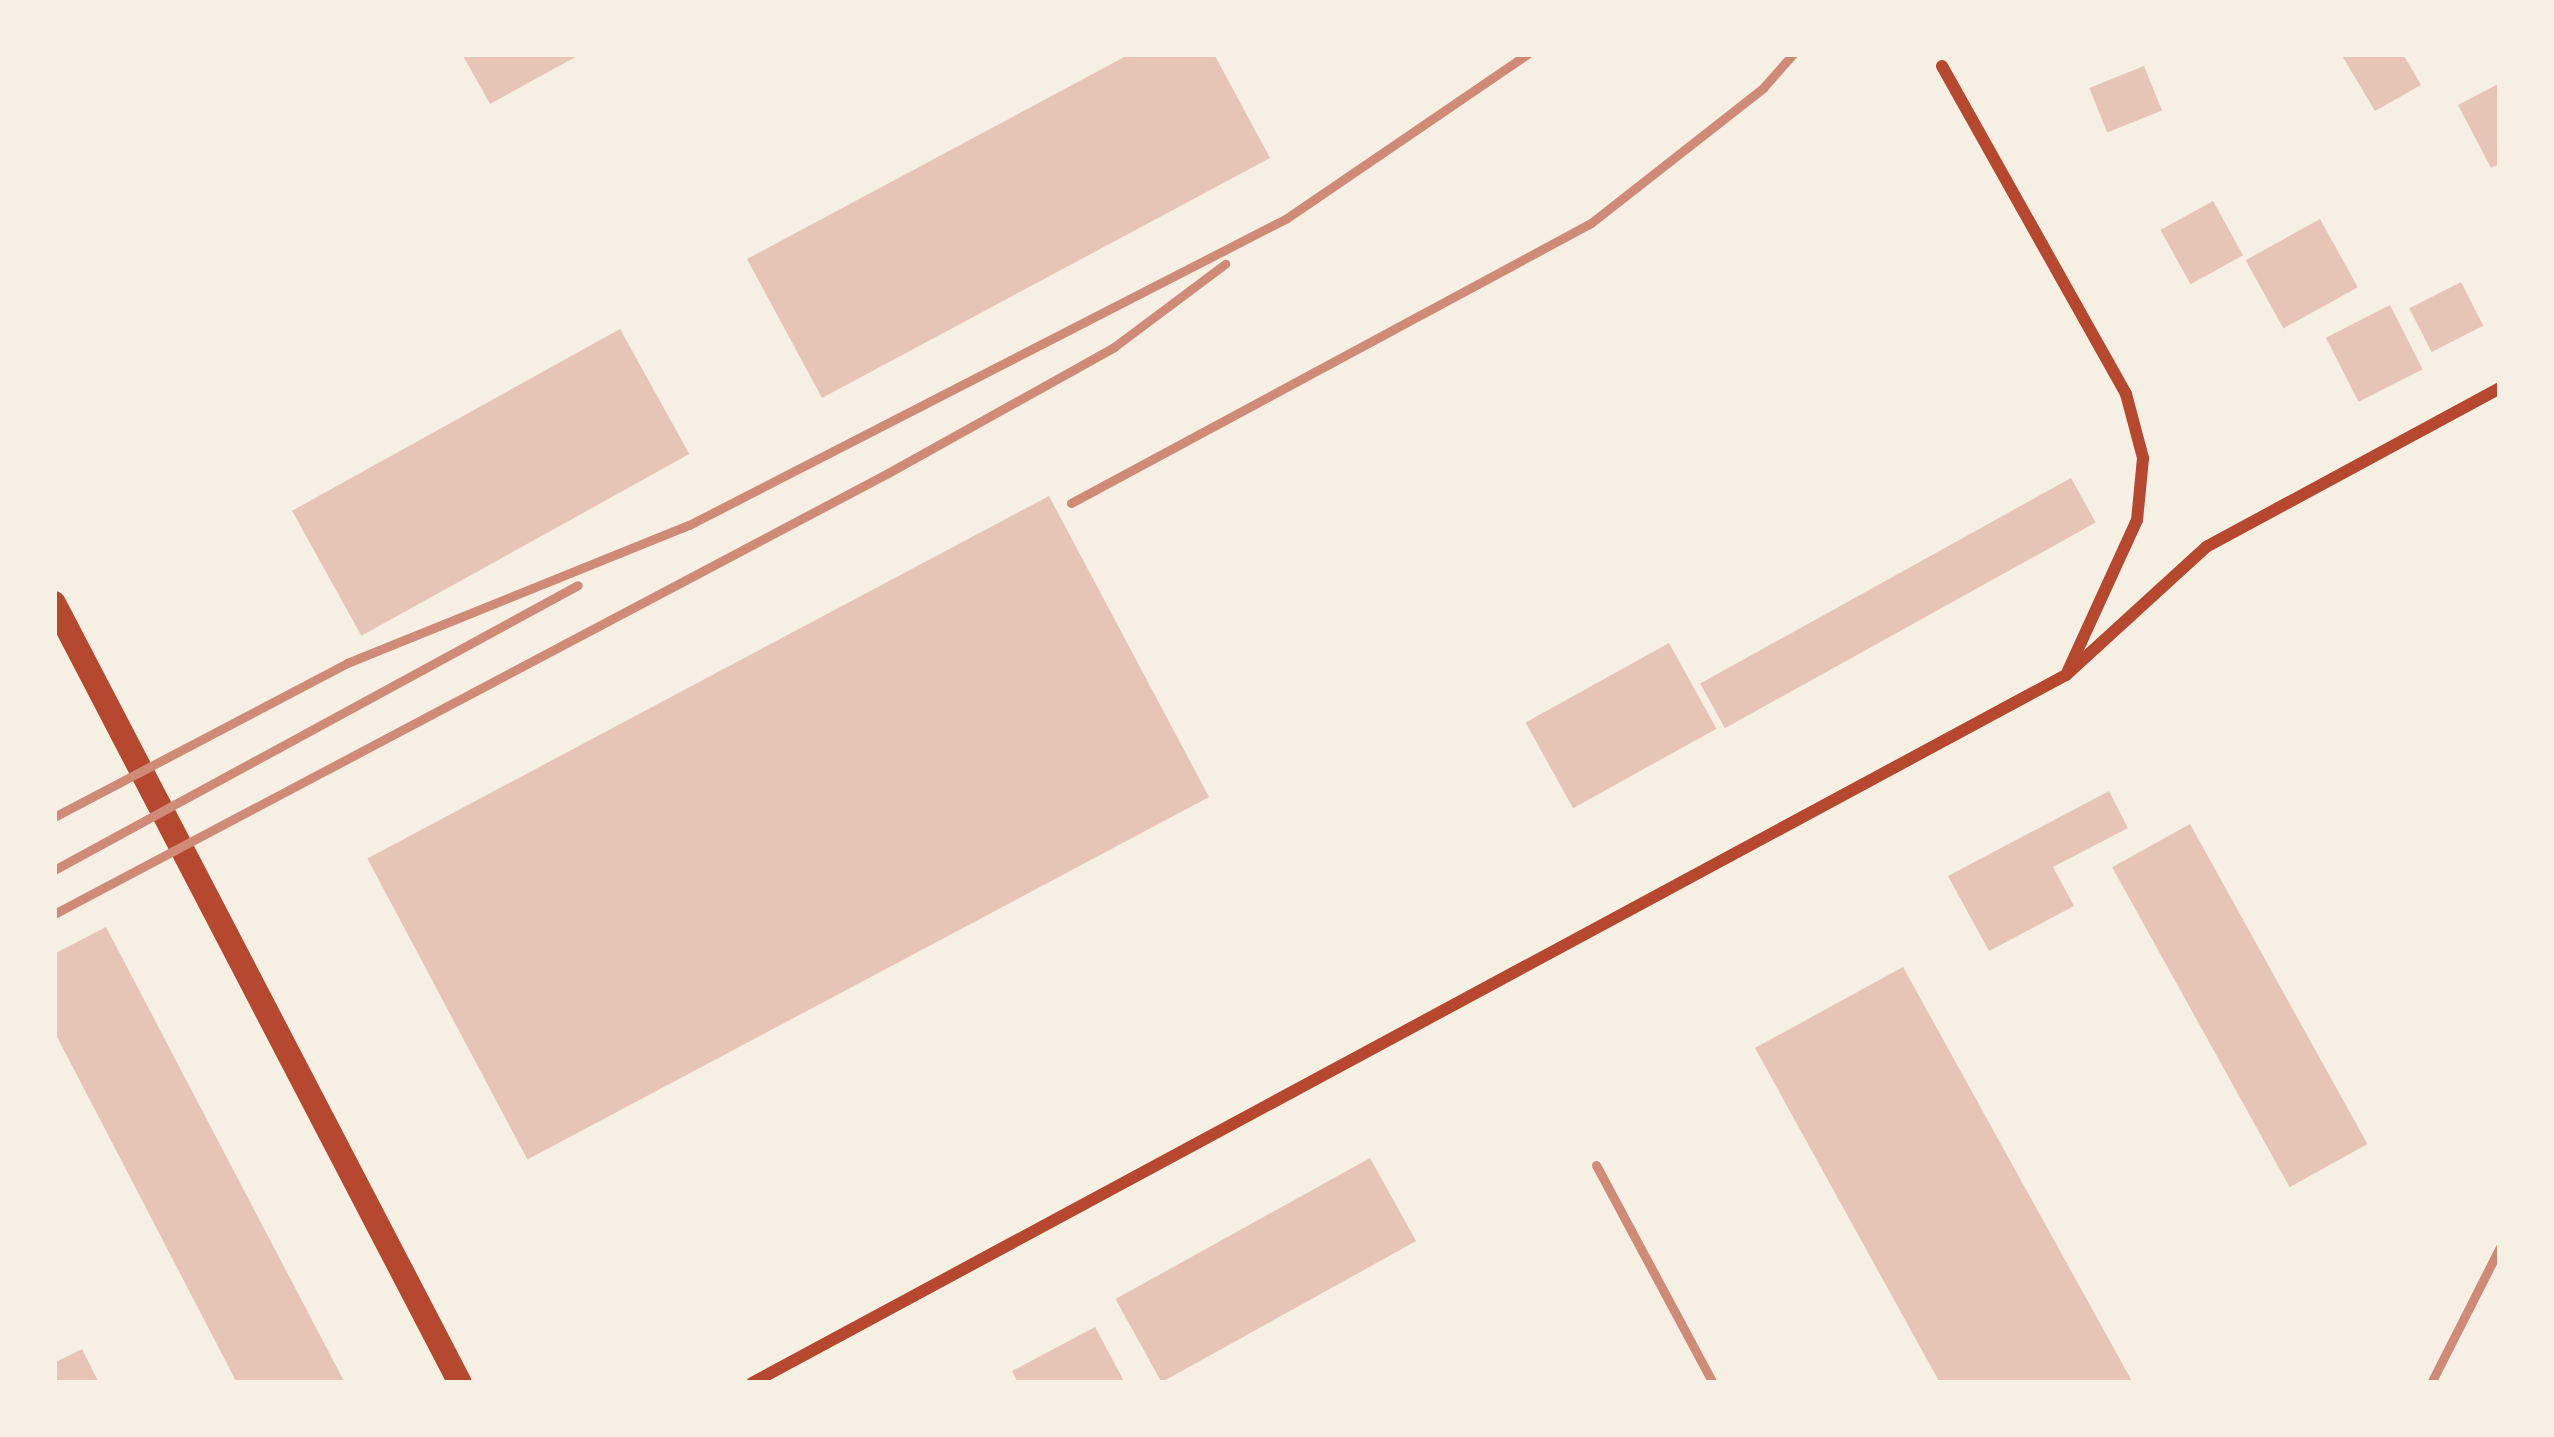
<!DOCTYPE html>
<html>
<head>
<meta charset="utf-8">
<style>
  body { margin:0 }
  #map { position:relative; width:2554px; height:1437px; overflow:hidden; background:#f6efe4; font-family:"Alegreya Sans",sans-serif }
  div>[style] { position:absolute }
  .building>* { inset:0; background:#e6c5b7; transform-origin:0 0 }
  .minor>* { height:12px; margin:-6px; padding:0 6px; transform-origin:6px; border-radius:6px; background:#b5482f }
  .secondary>* { height:24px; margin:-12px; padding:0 12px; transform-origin:12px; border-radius:12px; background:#b5482f }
  .rail>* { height:9px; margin:-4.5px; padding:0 4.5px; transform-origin:4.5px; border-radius:4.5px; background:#cf8b77 }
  span { translate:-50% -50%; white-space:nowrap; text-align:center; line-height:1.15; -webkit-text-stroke:10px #f6efe4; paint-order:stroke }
  .frame { position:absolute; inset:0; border:57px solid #f6efe4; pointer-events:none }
</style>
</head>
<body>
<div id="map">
  <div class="building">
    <i style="clip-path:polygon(462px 54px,581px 54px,490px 104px)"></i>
    <i style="clip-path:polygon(1130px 54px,1214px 54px,1270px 158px,822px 398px,747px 259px)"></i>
    <i style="clip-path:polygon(2341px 54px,2403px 54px,2421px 85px,2375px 111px)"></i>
    <i style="left:2144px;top:66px;width:48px;height:59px;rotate:68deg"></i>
    <i style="clip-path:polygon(2500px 83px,2500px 164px,2491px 168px,2458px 105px)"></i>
    <i style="left:2213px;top:201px;width:62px;height:60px;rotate:61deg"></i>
    <i style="left:2320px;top:219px;width:78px;height:85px;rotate:61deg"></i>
    <i style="left:2461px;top:282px;width:49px;height:58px;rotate:63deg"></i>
    <i style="left:2390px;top:305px;width:72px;height:72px;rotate:63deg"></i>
    <i style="left:620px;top:329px;width:143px;height:375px;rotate:61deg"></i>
    <i style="left:2071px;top:478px;width:51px;height:424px;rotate:61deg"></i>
    <i style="left:1049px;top:496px;width:341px;height:772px;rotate:62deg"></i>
    <i style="left:1669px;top:643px;width:98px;height:164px;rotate:61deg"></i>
    <i style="clip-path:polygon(2109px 791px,2128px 828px,2053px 867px,2074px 906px,1989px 951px,1948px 876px)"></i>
    <i style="left:2190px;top:824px;width:366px;height:89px;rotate:61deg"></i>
    <i style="clip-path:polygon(106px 927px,345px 1383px,237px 1383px,54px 1031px,54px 954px)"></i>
    <i style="clip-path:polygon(1903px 967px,2133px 1383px,1940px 1383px,1755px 1048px)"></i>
    <i style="left:1370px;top:1158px;width:95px;height:291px;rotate:61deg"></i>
    <i style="clip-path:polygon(1095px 1327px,1125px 1383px,1018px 1383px,1012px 1371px)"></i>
    <i style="clip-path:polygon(82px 1349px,99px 1383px,54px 1383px,54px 1363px)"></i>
  </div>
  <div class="minor">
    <i style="left:1942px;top:66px;width:376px;rotate:60.7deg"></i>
    <i style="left:2126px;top:394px;width:66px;rotate:75.1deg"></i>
    <i style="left:2143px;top:458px;width:62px;rotate:95.5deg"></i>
    <i style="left:2137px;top:520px;width:166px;rotate:114.6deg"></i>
    <i style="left:752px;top:1383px;width:1493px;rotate:-28.32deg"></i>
    <i style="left:2066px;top:675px;width:190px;rotate:-42.4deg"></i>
    <i style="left:2206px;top:547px;width:334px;rotate:-28.4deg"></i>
  </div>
  <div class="secondary">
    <i style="left:54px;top:603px;width:879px;rotate:62.5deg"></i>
  </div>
  <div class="rail">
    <i style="left:1071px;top:503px;width:591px;rotate:-28.3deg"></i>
    <i style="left:1591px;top:223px;width:219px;rotate:-38.1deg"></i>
    <i style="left:1763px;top:88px;width:45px;rotate:-48.6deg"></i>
    <i style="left:54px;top:817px;width:331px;rotate:-27.7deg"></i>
    <i style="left:347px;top:663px;width:369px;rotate:-22deg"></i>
    <i style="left:689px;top:525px;width:672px;rotate:-27.17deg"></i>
    <i style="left:1287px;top:218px;width:291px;rotate:-34.3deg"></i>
    <i style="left:54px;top:870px;width:596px;rotate:-28.54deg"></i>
    <i style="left:54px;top:914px;width:943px;rotate:-27.87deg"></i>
    <i style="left:888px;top:473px;width:259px;rotate:-29.1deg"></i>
    <i style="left:1114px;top:347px;width:139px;rotate:-36.8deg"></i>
    <i style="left:1596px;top:1165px;width:247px;rotate:61.8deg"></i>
    <i style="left:2431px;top:1383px;width:153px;rotate:-63.1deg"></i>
  </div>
  <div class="frame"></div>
</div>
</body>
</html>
